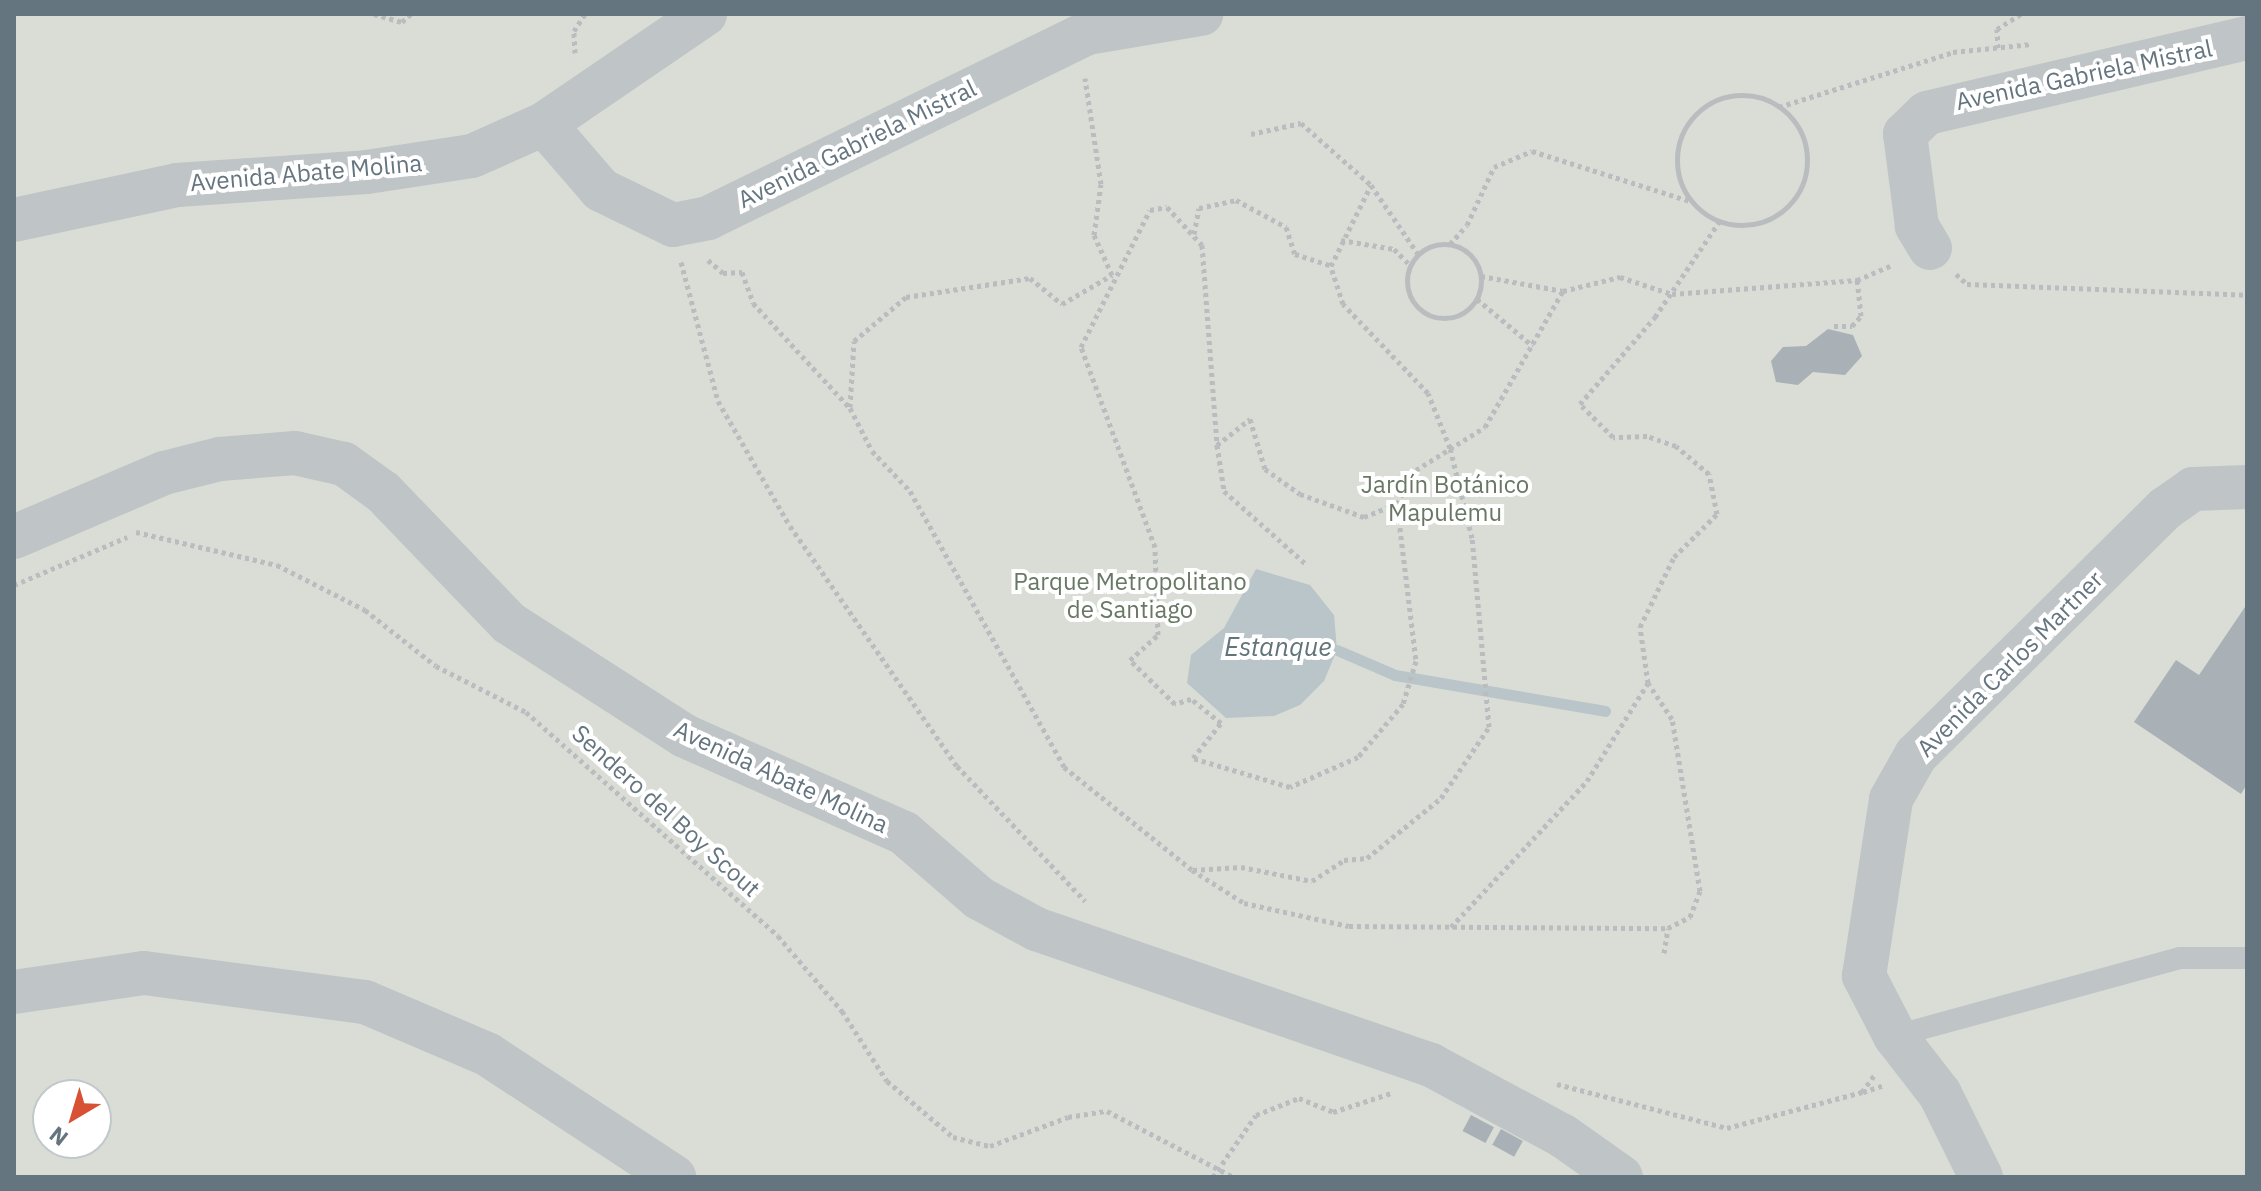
<!DOCTYPE html>
<html>
<head>
<meta charset="utf-8">
<style>
  body { margin:0 }
  #map { position:relative; width:2261px; height:1191px; overflow:hidden; background:#f8f8f6; font-family:"IBM Plex Sans",sans-serif }
  div>[style] { position:absolute }
  .green>* { inset:0; background:#d9ddd5 }
  .water>* { inset:0; background:#b9c5c9 }
  .stream>* { height:11px; margin:-5.5px; padding:0 5.5px; transform-origin:5.5px; border-radius:5.5px; background:#b9c5c9 }
  .building>* { inset:0; background:#a9b1b6; transform-origin:0 0 }
  .path>* { height:5px; margin-top:-2.5px; transform-origin:0; background:repeating-linear-gradient(90deg,#babdbf 0 4px,transparent 0 8px) }
  .path>.ring { margin:-2.5px; padding:0; box-sizing:content-box; background:none; border:5px solid #babdbf; border-radius:50% }
  .lane>* { height:22px; margin:-11px; padding:0 11px; transform-origin:11px; border-radius:11px; background:#bfc4c7 }
  .street>* { height:44px; margin:-22px; padding:0 22px; transform-origin:22px; border-radius:22px; background:#bfc4c7 }
  span { translate:-50% -50%; white-space:nowrap; text-align:center; line-height:1.15; -webkit-text-stroke:8px #fff; paint-order:stroke }
  .street-label { font-size:24px; color:#65757f }
  .park-label { font-size:24px; color:#687864 }
  .water-label { font-size:26px; color:#607479; font-style:italic }
  .frame { position:absolute; inset:0; border:16px solid #65757f; pointer-events:none }
  .north { position:absolute; left:32px; top:1079px; width:80px; height:80px; box-sizing:border-box; background:#fff; border:2px solid #c1c8cc; border-radius:50%; rotate:218deg; font-size:22px; font-weight:700; line-height:32px; text-align:center; color:#65757f }
  .north::after { content:''; display:block; margin:auto; width:28px; height:36px; background:#d95135; clip-path:polygon(50% 0,100% 100%,50% 72%,0 100%) }
</style>
</head>
<body>
<div id="map">
  <div class="green">
    <i style="clip-path:polygon(evenodd,14px 14px,2247px 14px,2247px 1177px,14px 1177px,14px 14px,48px 1095px,96px 1095px,96px 1143px,48px 1143px,48px 1095px)"></i>
  </div>
  <div class="water">
    <i style="clip-path:polygon(1256px 569px,1310px 585px,1334px 615px,1337px 650px,1324px 681px,1300px 705px,1274px 716px,1226px 718px,1187px 683px,1191px 655px,1224px 628px)"></i>
  </div>
  <div class="stream">
    <i style="left:1337px;top:650px;width:63px;rotate:23.3deg"></i>
    <i style="left:1395px;top:675px;width:213px;rotate:9.7deg"></i>
  </div>
  <div class="building">
    <i style="clip-path:polygon(1828px 329px,1853px 335px,1862px 356px,1845px 375px,1813px 372px,1798px 385px,1776px 382px,1771px 361px,1783px 347px,1806px 346px)"></i>
    <i style="clip-path:polygon(2247px 604px,2247px 784px,2241px 794px,2134px 722px,2176px 660px,2199px 675px)"></i>
    <i style="left:1471px;top:1115px;width:26px;height:18px;rotate:28deg"></i>
    <i style="left:1501px;top:1129px;width:25px;height:18px;rotate:29deg"></i>
  </div>
  <div class="path">
    <i style="left:374px;top:14px;width:29px;rotate:16deg"></i>
    <i style="left:402px;top:22px;width:12px;rotate:-42deg"></i>
    <i style="left:1998px;top:48px;width:19px;rotate:-93deg"></i>
    <i style="left:1997px;top:29px;width:28px;rotate:-32deg"></i>
    <i style="left:575px;top:53px;width:22px;rotate:-93deg"></i>
    <i style="left:574px;top:31px;width:20px;rotate:-57deg"></i>
    <i class="ring" style="left:1677px;top:95px;width:125px;height:125px"></i>
    <i style="left:1779px;top:107px;width:182px;rotate:-17.5deg"></i>
    <i style="left:1953px;top:52px;width:79px;rotate:-5.8deg"></i>
    <i style="left:1251px;top:134px;width:51px;rotate:-12.4deg"></i>
    <i style="left:1301px;top:123px;width:94px;rotate:41.5deg"></i>
    <i style="left:1371px;top:185px;width:83px;rotate:55.7deg"></i>
    <i style="left:1194px;top:234px;width:26px;rotate:-79deg"></i>
    <i style="left:1199px;top:208px;width:38px;rotate:-12deg"></i>
    <i style="left:1236px;top:200px;width:57px;rotate:28.4deg"></i>
    <i style="left:1286px;top:227px;width:28px;rotate:72deg"></i>
    <i style="left:1295px;top:254px;width:38px;rotate:18deg"></i>
    <i style="left:1341px;top:240px;width:54px;rotate:9.6deg"></i>
    <i style="left:1394px;top:249px;width:23px;rotate:45deg"></i>
    <i class="ring" style="left:1407px;top:244px;width:69px;height:69px"></i>
    <i style="left:1450px;top:244px;width:25px;rotate:-48deg"></i>
    <i style="left:1467px;top:225px;width:64px;rotate:-65deg"></i>
    <i style="left:1494px;top:167px;width:41px;rotate:-22.8deg"></i>
    <i style="left:1532px;top:151px;width:166px;rotate:17.6deg"></i>
    <i style="left:708px;top:260px;width:20px;rotate:41deg"></i>
    <i style="left:723px;top:273px;width:19px;rotate:-3deg"></i>
    <i style="left:742px;top:272px;width:33px;rotate:70deg"></i>
    <i style="left:753px;top:303px;width:143px;rotate:47.3deg"></i>
    <i style="left:850px;top:408px;width:48px;rotate:62.9deg"></i>
    <i style="left:872px;top:451px;width:55px;rotate:46.5deg"></i>
    <i style="left:910px;top:491px;width:316px;rotate:60.8deg"></i>
    <i style="left:1064px;top:767px;width:164px;rotate:38.8deg"></i>
    <i style="left:1192px;top:870px;width:62px;rotate:32.4deg"></i>
    <i style="left:1244px;top:903px;width:107px;rotate:12.4deg"></i>
    <i style="left:1349px;top:926px;width:319px;rotate:0.4deg"></i>
    <i style="left:681px;top:262px;width:144px;rotate:75.1deg"></i>
    <i style="left:718px;top:401px;width:144px;rotate:60.1deg"></i>
    <i style="left:790px;top:526px;width:292px;rotate:55.2deg"></i>
    <i style="left:957px;top:766px;width:186px;rotate:46.5deg"></i>
    <i style="left:1956px;top:274px;width:15px;rotate:42deg"></i>
    <i style="left:1967px;top:284px;width:280px;rotate:2.2deg"></i>
    <i style="left:1481px;top:276px;width:83px;rotate:10.4deg"></i>
    <i style="left:1477px;top:299px;width:73px;rotate:40deg"></i>
    <i style="left:1834px;top:326px;width:18px"></i>
    <i style="left:1852px;top:326px;width:13px;rotate:-48deg"></i>
    <i style="left:1861px;top:316px;width:36px;rotate:-96deg"></i>
    <i style="left:850px;top:407px;width:66px;rotate:-86.5deg"></i>
    <i style="left:854px;top:341px;width:68px;rotate:-40.2deg"></i>
    <i style="left:906px;top:297px;width:125px;rotate:-8.7deg"></i>
    <i style="left:1030px;top:278px;width:41px;rotate:39.1deg"></i>
    <i style="left:1062px;top:304px;width:58px;rotate:-30.1deg"></i>
    <i style="left:1112px;top:275px;width:44px;rotate:-114.2deg"></i>
    <i style="left:1094px;top:235px;width:51px;rotate:-82.2deg"></i>
    <i style="left:1101px;top:184px;width:107px;rotate:-98.6deg"></i>
    <i style="left:1217px;top:445px;width:47px;rotate:81.3deg"></i>
    <i style="left:1224px;top:491px;width:111px;rotate:41.7deg"></i>
    <i style="left:1397px;top:504px;width:158px;rotate:83.1deg"></i>
    <i style="left:1416px;top:661px;width:45px;rotate:106.8deg"></i>
    <i style="left:1403px;top:704px;width:70px;rotate:130.3deg"></i>
    <i style="left:1358px;top:757px;width:74px;rotate:156.2deg"></i>
    <i style="left:1290px;top:787px;width:101px;rotate:-163.4deg"></i>
    <i style="left:1193px;top:758px;width:45px;rotate:-51.3deg"></i>
    <i style="left:1221px;top:723px;width:38px;rotate:-141deg"></i>
    <i style="left:1191px;top:699px;width:17px;rotate:163deg"></i>
    <i style="left:1175px;top:704px;width:63px;rotate:-135.6deg"></i>
    <i style="left:1130px;top:660px;width:38px;rotate:-42deg"></i>
    <i style="left:1158px;top:635px;width:88px;rotate:-92deg"></i>
    <i style="left:1155px;top:547px;width:213px;rotate:-110.3deg"></i>
    <i style="left:1081px;top:347px;width:153px;rotate:-63.3deg"></i>
    <i style="left:1150px;top:210px;width:17px;rotate:-10deg"></i>
    <i style="left:1167px;top:207px;width:52px;rotate:47.4deg"></i>
    <i style="left:1202px;top:245px;width:201px;rotate:85.7deg"></i>
    <i style="left:1217px;top:445px;width:42px;rotate:-38.2deg"></i>
    <i style="left:1250px;top:419px;width:52px;rotate:73.3deg"></i>
    <i style="left:1265px;top:469px;width:43px;rotate:35.5deg"></i>
    <i style="left:1300px;top:494px;width:68px;rotate:19.8deg"></i>
    <i style="left:1364px;top:517px;width:35px;rotate:-22deg"></i>
    <i style="left:1397px;top:504px;width:39px;rotate:-61deg"></i>
    <i style="left:1416px;top:470px;width:81px;rotate:-31.9deg"></i>
    <i style="left:1485px;top:427px;width:157px;rotate:-60.2deg"></i>
    <i style="left:1563px;top:291px;width:59px;rotate:-13.8deg"></i>
    <i style="left:1620px;top:277px;width:55px;rotate:18.1deg"></i>
    <i style="left:1672px;top:294px;width:186px;rotate:-4.3deg"></i>
    <i style="left:1857px;top:280px;width:39px;rotate:-23deg"></i>
    <i style="left:136px;top:532px;width:145px;rotate:13.2deg"></i>
    <i style="left:277px;top:565px;width:99px;rotate:27.1deg"></i>
    <i style="left:365px;top:610px;width:90px;rotate:38.3deg"></i>
    <i style="left:436px;top:666px;width:101px;rotate:27.1deg"></i>
    <i style="left:526px;top:712px;width:337px;rotate:41.6deg"></i>
    <i style="left:778px;top:936px;width:99px;rotate:49.5deg"></i>
    <i style="left:842px;top:1011px;width:83px;rotate:57.3deg"></i>
    <i style="left:887px;top:1081px;width:87px;rotate:40.3deg"></i>
    <i style="left:953px;top:1137px;width:38px;rotate:14deg"></i>
    <i style="left:990px;top:1146px;width:83px;rotate:-20.4deg"></i>
    <i style="left:1068px;top:1117px;width:39px;rotate:-9deg"></i>
    <i style="left:1107px;top:1111px;width:142px;rotate:27.6deg"></i>
    <i style="left:14px;top:585px;width:123px;rotate:-23deg"></i>
    <i style="left:1193px;top:870px;width:48px;rotate:-3.6deg"></i>
    <i style="left:1241px;top:867px;width:72px;rotate:11.2deg"></i>
    <i style="left:1312px;top:881px;width:38px;rotate:-33deg"></i>
    <i style="left:1344px;top:860px;width:23px;rotate:-5deg"></i>
    <i style="left:1367px;top:858px;width:95px;rotate:-39deg"></i>
    <i style="left:1441px;top:798px;width:86px;rotate:-55.9deg"></i>
    <i style="left:1489px;top:727px;width:190px;rotate:-95.1deg"></i>
    <i style="left:1472px;top:538px;width:93px;rotate:-103.7deg"></i>
    <i style="left:1450px;top:448px;width:59px;rotate:-111.8deg"></i>
    <i style="left:1428px;top:393px;width:123px;rotate:-133.7deg"></i>
    <i style="left:1343px;top:304px;width:40px;rotate:-108deg"></i>
    <i style="left:1331px;top:266px;width:90px;rotate:-63.7deg"></i>
    <i style="left:1451px;top:927px;width:200px;rotate:-47deg"></i>
    <i style="left:1587px;top:781px;width:115px;rotate:-58.1deg"></i>
    <i style="left:1664px;top:953px;width:25px;rotate:-81deg"></i>
    <i style="left:1668px;top:928px;width:25px;rotate:-27deg"></i>
    <i style="left:1690px;top:917px;width:28px;rotate:-69deg"></i>
    <i style="left:1700px;top:891px;width:174px;rotate:-99.2deg"></i>
    <i style="left:1672px;top:719px;width:43px;rotate:-123.7deg"></i>
    <i style="left:1648px;top:683px;width:57px;rotate:-98.1deg"></i>
    <i style="left:1640px;top:627px;width:78px;rotate:-64.1deg"></i>
    <i style="left:1674px;top:557px;width:61px;rotate:-45deg"></i>
    <i style="left:1717px;top:514px;width:41px;rotate:-101.3deg"></i>
    <i style="left:1709px;top:474px;width:43px;rotate:-139.7deg"></i>
    <i style="left:1676px;top:446px;width:31px;rotate:-161deg"></i>
    <i style="left:1647px;top:436px;width:34px;rotate:178deg"></i>
    <i style="left:1613px;top:437px;width:47px;rotate:-135deg"></i>
    <i style="left:1580px;top:404px;width:115px;rotate:-49.2deg"></i>
    <i style="left:1655px;top:317px;width:115px;rotate:-56deg"></i>
    <i style="left:1557px;top:1084px;width:176px;rotate:14.5deg"></i>
    <i style="left:1727px;top:1128px;width:140px;rotate:-14.9deg"></i>
    <i style="left:1862px;top:1092px;width:22px;rotate:-54deg"></i>
    <i style="left:1863px;top:1092px;width:22px;rotate:-18deg"></i>
    <i style="left:1213px;top:1177px;width:75px;rotate:-55.3deg"></i>
    <i style="left:1256px;top:1115px;width:46px;rotate:-21.6deg"></i>
    <i style="left:1299px;top:1098px;width:37px;rotate:22deg"></i>
    <i style="left:1333px;top:1112px;width:61px;rotate:-18.1deg"></i>
  </div>
  <div class="lane">
    <i style="left:1895px;top:1036px;width:295px;rotate:-15.3deg"></i>
    <i style="left:2180px;top:958px;width:67px"></i>
  </div>
  <div class="street">
    <i style="left:544px;top:124px;width:87px;rotate:49.2deg"></i>
    <i style="left:601px;top:190px;width:80px;rotate:25.9deg"></i>
    <i style="left:673px;top:225px;width:36px;rotate:-11deg"></i>
    <i style="left:708px;top:218px;width:422px;rotate:-26deg"></i>
    <i style="left:1087px;top:33px;width:116px;rotate:-9.5deg"></i>
    <i style="left:14px;top:220px;width:167px;rotate:-12.1deg"></i>
    <i style="left:177px;top:185px;width:190px;rotate:-3.9deg"></i>
    <i style="left:367px;top:172px;width:106px;rotate:-8.7deg"></i>
    <i style="left:472px;top:156px;width:79px;rotate:-24deg"></i>
    <i style="left:544px;top:124px;width:195px;rotate:-34.3deg"></i>
    <i style="left:1930px;top:248px;width:26px;rotate:-121deg"></i>
    <i style="left:1917px;top:226px;width:93px;rotate:-97.4deg"></i>
    <i style="left:1905px;top:134px;width:30px;rotate:-44deg"></i>
    <i style="left:1927px;top:113px;width:329px;rotate:-13.2deg"></i>
    <i style="left:14px;top:537px;width:163px;rotate:-23.1deg"></i>
    <i style="left:164px;top:473px;width:58px;rotate:-14deg"></i>
    <i style="left:220px;top:459px;width:75px;rotate:-4.6deg"></i>
    <i style="left:295px;top:453px;width:50px;rotate:12.7deg"></i>
    <i style="left:344px;top:464px;width:48px;rotate:35.7deg"></i>
    <i style="left:383px;top:492px;width:182px;rotate:46.1deg"></i>
    <i style="left:509px;top:623px;width:209px;rotate:32.7deg"></i>
    <i style="left:685px;top:736px;width:240px;rotate:23.9deg"></i>
    <i style="left:904px;top:833px;width:99px;rotate:40.9deg"></i>
    <i style="left:979px;top:898px;width:65px;rotate:28.5deg"></i>
    <i style="left:1036px;top:929px;width:418px;rotate:19deg"></i>
    <i style="left:1431px;top:1065px;width:150px;rotate:28.3deg"></i>
    <i style="left:1563px;top:1136px;width:71px;rotate:35.3deg"></i>
    <i style="left:14px;top:992px;width:131px;rotate:-8.3deg"></i>
    <i style="left:144px;top:973px;width:223px;rotate:7.5deg"></i>
    <i style="left:365px;top:1002px;width:133px;rotate:23.1deg"></i>
    <i style="left:487px;top:1054px;width:224px;rotate:33.3deg"></i>
    <i style="left:1981px;top:1177px;width:93px;rotate:-116.3deg"></i>
    <i style="left:1940px;top:1094px;width:73px;rotate:-127.8deg"></i>
    <i style="left:1895px;top:1036px;width:68px;rotate:-117.3deg"></i>
    <i style="left:1864px;top:976px;width:179px;rotate:-81.3deg"></i>
    <i style="left:1891px;top:799px;width:51px;rotate:-60.4deg"></i>
    <i style="left:1916px;top:755px;width:351px;rotate:-44.7deg"></i>
    <i style="left:2166px;top:508px;width:33px;rotate:-35deg"></i>
    <i style="left:2193px;top:489px;width:54px;rotate:-2.1deg"></i>
  </div>
  <div class="street-label">
    <span style="left:2084px;top:75px;rotate:-12deg">Avenida Gabriela Mistral</span>
    <span style="left:857px;top:144px;rotate:-26deg">Avenida Gabriela Mistral</span>
    <span style="left:306px;top:173px;rotate:-5deg">Avenida Abate Molina</span>
    <span style="left:2010px;top:664px;rotate:-45deg">Avenida Carlos Martner</span>
    <span style="left:781px;top:777px;rotate:25deg">Avenida Abate Molina</span>
    <span style="left:666px;top:811px;rotate:42deg">Sendero del Boy Scout</span>
  </div>
  <div class="park-label">
    <span style="left:1445px;top:499px">Jardín Botánico<br>Mapulemu</span>
    <span style="left:1130px;top:596px">Parque Metropolitano<br>de Santiago</span>
  </div>
  <div class="water-label">
    <span style="left:1278px;top:647px">Estanque</span>
  </div>
  <div class="frame"></div>
  <div class="north">N</div>
</div>
</body>
</html>
